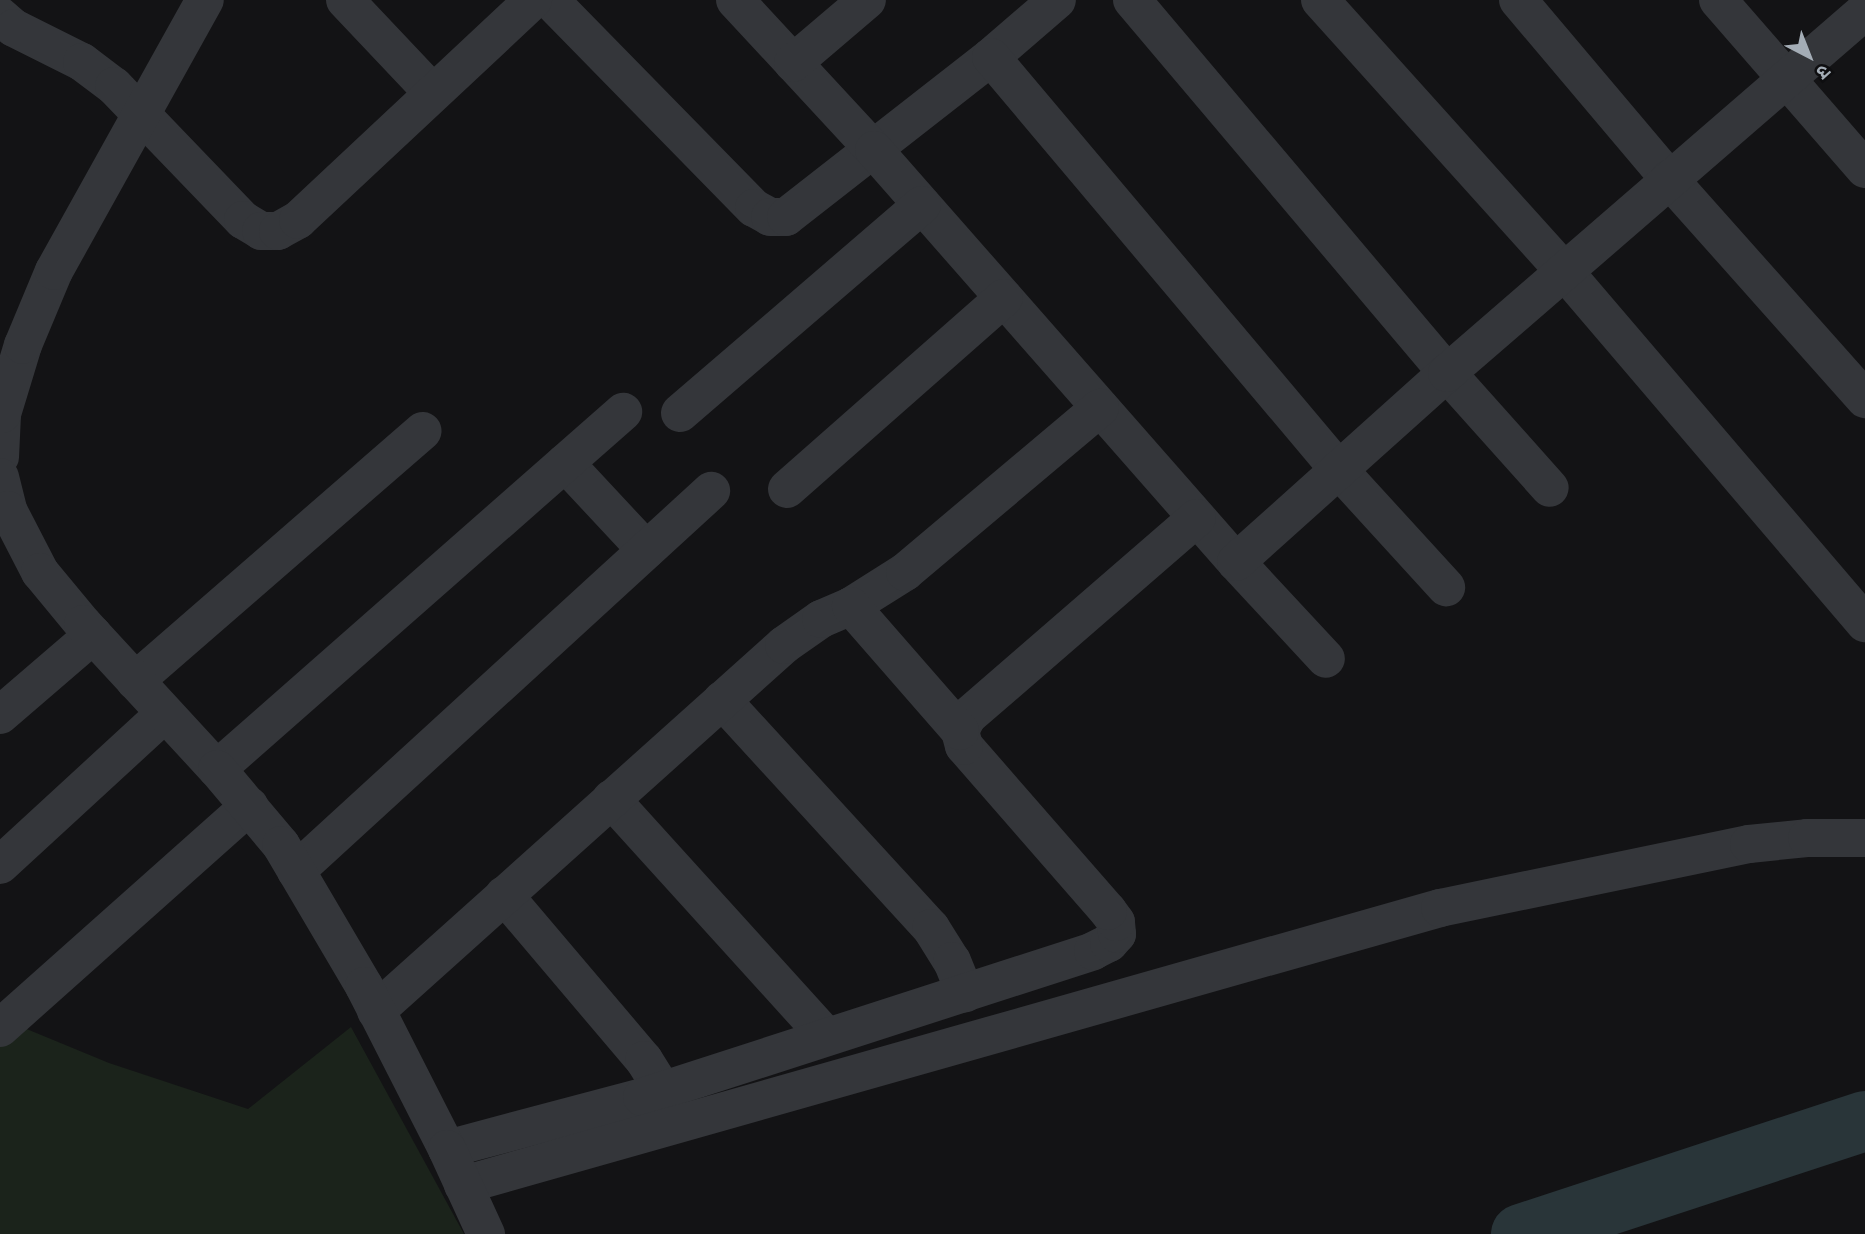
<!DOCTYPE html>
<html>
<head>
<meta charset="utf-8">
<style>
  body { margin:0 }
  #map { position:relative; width:1865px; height:1234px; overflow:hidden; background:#131315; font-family:"Work Sans","Noto Sans Devanagari",sans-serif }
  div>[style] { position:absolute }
  .green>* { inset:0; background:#1b231b }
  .river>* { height:60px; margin:-30px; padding:0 30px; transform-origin:30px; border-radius:30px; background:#293539 }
  .minor>* { height:38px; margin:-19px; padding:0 19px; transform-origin:19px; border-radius:19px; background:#34363a }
  .tertiary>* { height:38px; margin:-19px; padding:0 19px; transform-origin:19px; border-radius:19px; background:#34363a }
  span { translate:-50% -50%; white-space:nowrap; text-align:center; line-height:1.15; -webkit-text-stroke:7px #0e0e10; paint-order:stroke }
  .north { position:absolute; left:1774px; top:21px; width:70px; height:70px; -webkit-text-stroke:5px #0e0e10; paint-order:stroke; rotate:138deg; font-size:19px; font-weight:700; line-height:28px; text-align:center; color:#a4adb6 }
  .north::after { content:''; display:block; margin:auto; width:24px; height:32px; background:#a4adb6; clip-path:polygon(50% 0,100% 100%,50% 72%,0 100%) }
</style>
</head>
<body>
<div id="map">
  <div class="green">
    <i style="clip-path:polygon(0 1018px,109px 1063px,248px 1109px,351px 1027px,464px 1234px,0 1234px)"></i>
  </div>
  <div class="river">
    <i style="left:1521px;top:1234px;width:362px;rotate:-18.2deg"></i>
  </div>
  <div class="minor">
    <i style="left:345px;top:0;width:128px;rotate:46.6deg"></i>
    <i style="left:550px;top:0;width:291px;rotate:45.6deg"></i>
    <i style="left:754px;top:208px;width:18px;rotate:29deg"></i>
    <i style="left:770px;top:217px;width:16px"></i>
    <i style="left:786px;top:217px;width:260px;rotate:-38deg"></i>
    <i style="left:991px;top:57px;width:87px;rotate:-40.8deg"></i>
    <i style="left:735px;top:0;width:205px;rotate:47.2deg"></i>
    <i style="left:874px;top:150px;width:548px;rotate:48.7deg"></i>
    <i style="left:1236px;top:562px;width:132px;rotate:47.1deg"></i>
    <i style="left:1132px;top:0;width:488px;rotate:49.8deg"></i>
    <i style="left:1447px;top:373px;width:154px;rotate:48.2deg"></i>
    <i style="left:1320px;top:0;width:366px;rotate:48deg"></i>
    <i style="left:1565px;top:272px;width:462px;rotate:49.5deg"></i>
    <i style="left:1518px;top:0;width:234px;rotate:49.8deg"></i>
    <i style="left:1669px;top:179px;width:295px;rotate:48.3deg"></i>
    <i style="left:1718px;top:0;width:224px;rotate:49deg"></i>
    <i style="left:0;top:16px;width:18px;rotate:41deg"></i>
    <i style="left:14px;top:28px;width:76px;rotate:26.6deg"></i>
    <i style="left:82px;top:62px;width:40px;rotate:37deg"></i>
    <i style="left:114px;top:86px;width:186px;rotate:46.1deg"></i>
    <i style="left:243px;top:220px;width:21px;rotate:31deg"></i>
    <i style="left:261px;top:231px;width:17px"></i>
    <i style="left:278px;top:231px;width:23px;rotate:-29deg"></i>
    <i style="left:298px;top:220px;width:322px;rotate:-43.1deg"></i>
    <i style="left:991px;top:57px;width:540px;rotate:49.88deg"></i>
    <i style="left:1339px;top:470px;width:159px;rotate:47.6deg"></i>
    <i style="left:793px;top:63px;width:97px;rotate:-40.4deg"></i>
    <i style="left:680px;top:413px;width:319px;rotate:-40.7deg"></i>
    <i style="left:565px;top:463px;width:119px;rotate:47deg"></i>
    <i style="left:787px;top:489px;width:289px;rotate:-41.4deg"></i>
    <i style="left:1236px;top:562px;width:283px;rotate:-41.9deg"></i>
    <i style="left:1447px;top:373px;width:553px;rotate:-40.89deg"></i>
    <i style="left:135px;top:681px;width:381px;rotate:-41deg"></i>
    <i style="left:722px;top:700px;width:309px;rotate:47.5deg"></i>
    <i style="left:931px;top:928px;width:39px;rotate:58deg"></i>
    <i style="left:952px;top:961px;width:35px;rotate:68deg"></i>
    <i style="left:0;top:715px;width:123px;rotate:-40.7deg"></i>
    <i style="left:960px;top:731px;width:16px;rotate:-63deg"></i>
    <i style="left:967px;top:717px;width:304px;rotate:-40.9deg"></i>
    <i style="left:217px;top:769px;width:541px;rotate:-41.33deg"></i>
    <i style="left:611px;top:799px;width:321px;rotate:47.8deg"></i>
    <i style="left:0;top:865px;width:223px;rotate:-42.6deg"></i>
    <i style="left:296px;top:871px;width:563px;rotate:-42.48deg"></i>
    <i style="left:504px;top:895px;width:216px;rotate:49.7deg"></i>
    <i style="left:644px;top:1060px;width:36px;rotate:58deg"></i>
    <i style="left:376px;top:1011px;width:548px;rotate:-41.89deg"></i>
    <i style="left:784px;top:645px;width:45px;rotate:-35.1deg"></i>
    <i style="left:821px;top:619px;width:33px;rotate:-23deg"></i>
    <i style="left:851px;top:606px;width:64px;rotate:-32.2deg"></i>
    <i style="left:905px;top:572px;width:255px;rotate:-40.1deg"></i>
    <i style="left:0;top:1028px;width:334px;rotate:-41.7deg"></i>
    <i style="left:447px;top:1149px;width:202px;rotate:-14.9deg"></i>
    <i style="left:642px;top:1097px;width:474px;rotate:-17.9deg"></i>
    <i style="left:1093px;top:951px;width:18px;rotate:-27deg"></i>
    <i style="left:1109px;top:943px;width:12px;rotate:-48deg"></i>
    <i style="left:1117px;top:934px;width:12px;rotate:-95deg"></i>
    <i style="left:1116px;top:922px;width:14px;rotate:-126deg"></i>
    <i style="left:1108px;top:911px;width:219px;rotate:-131.1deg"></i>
    <i style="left:964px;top:746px;width:16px;rotate:-105deg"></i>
    <i style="left:960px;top:731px;width:166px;rotate:-131.1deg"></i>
    <i style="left:463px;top:1185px;width:1016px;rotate:-15.83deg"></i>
    <i style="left:1440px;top:908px;width:316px;rotate:-11.7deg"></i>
    <i style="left:1749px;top:844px;width:58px;rotate:-5.9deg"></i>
    <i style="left:1807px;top:838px;width:58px"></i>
  </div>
  <div class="tertiary">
    <i style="left:0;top:457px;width:43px;rotate:-87.3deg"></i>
    <i style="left:2px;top:414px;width:72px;rotate:-73.1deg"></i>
    <i style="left:23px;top:345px;width:80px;rotate:-67.3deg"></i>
    <i style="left:54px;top:271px;width:310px;rotate:-60.9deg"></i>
    <i style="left:0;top:477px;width:34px;rotate:76deg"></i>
    <i style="left:8px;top:510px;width:70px;rotate:62.7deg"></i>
    <i style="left:40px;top:572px;width:67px;rotate:50.4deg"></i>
    <i style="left:83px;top:624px;width:197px;rotate:47.3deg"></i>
    <i style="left:217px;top:769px;width:99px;rotate:49.9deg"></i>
    <i style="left:281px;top:845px;width:164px;rotate:59.5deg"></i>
    <i style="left:364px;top:986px;width:183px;rotate:63deg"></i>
    <i style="left:447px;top:1149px;width:94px;rotate:65.4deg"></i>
  </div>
  <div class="north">उ</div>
</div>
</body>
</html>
